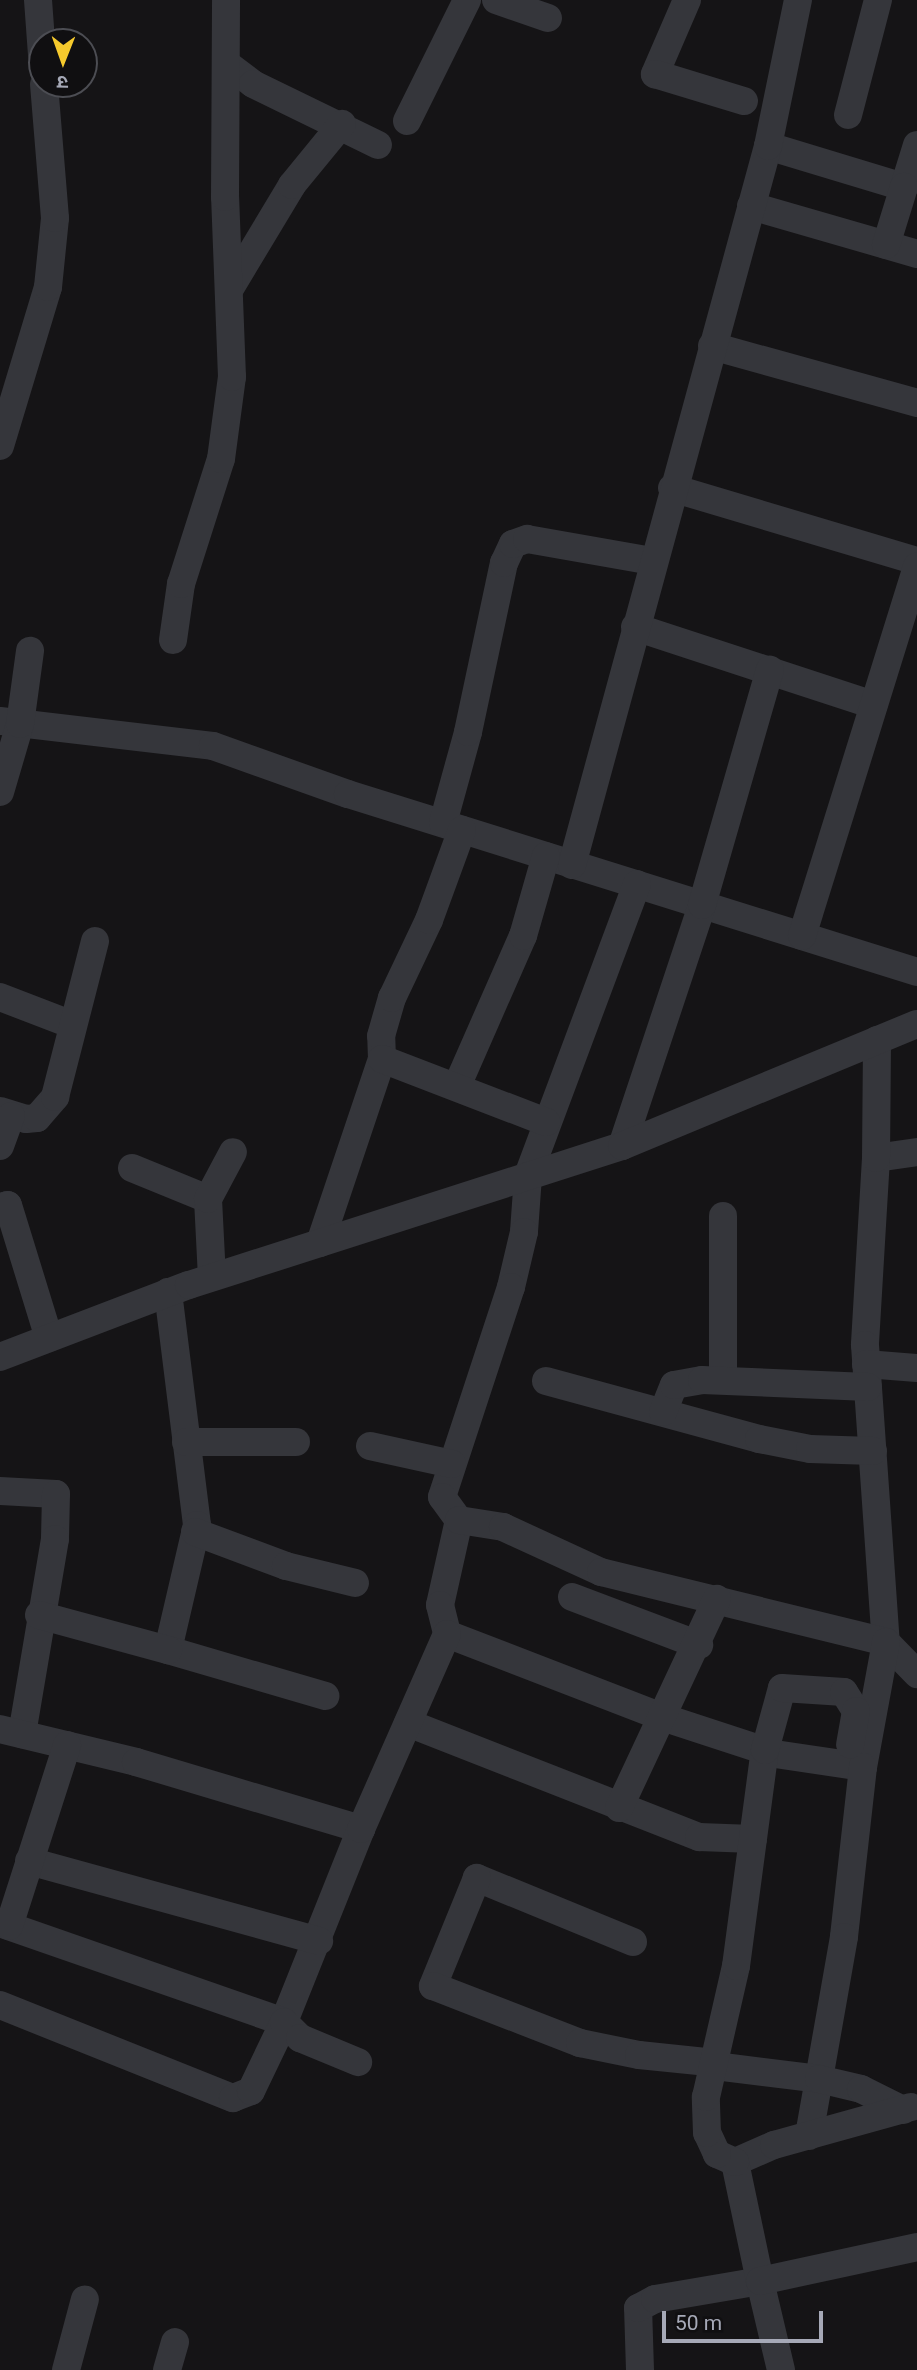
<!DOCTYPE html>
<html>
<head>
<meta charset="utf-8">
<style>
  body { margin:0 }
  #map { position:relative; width:917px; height:2370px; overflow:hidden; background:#151416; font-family:Roboto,"Noto Sans Devanagari",sans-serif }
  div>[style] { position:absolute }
  .minor>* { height:28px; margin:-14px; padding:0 14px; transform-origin:14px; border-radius:14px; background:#35363b }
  span { translate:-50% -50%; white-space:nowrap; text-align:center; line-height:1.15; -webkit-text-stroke:5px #100f11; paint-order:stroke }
  .north { position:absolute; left:28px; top:28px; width:70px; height:70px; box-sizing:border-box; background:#100f11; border:2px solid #4c4d53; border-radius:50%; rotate:181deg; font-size:19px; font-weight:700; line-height:28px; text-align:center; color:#a6a9b7 }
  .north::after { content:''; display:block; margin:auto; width:24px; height:32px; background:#f6ca2d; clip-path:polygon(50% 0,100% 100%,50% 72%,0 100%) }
  .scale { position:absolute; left:662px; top:2311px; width:161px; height:32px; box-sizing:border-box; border:4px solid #a6a9b7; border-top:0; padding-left:9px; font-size:21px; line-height:24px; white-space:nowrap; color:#a6a9b7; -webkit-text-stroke:5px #100f11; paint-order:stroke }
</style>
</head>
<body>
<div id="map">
  <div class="minor">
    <i style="left:38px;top:0;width:55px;rotate:85.8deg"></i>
    <i style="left:496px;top:0;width:55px;rotate:19.1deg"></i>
    <i style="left:687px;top:0;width:81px;rotate:113.4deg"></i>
    <i style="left:655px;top:74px;width:93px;rotate:16.9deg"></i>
    <i style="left:228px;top:65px;width:31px;rotate:37deg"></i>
    <i style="left:253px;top:84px;width:139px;rotate:26deg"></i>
    <i style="left:848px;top:115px;width:119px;rotate:-75.4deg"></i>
    <i style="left:407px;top:121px;width:135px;rotate:-63.6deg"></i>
    <i style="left:768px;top:146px;width:142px;rotate:16.8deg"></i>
    <i style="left:904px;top:187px;width:44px;rotate:-72.8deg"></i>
    <i style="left:751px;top:206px;width:173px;rotate:16.1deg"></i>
    <i style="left:886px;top:245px;width:61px;rotate:-72.8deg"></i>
    <i style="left:229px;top:290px;width:122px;rotate:-59deg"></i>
    <i style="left:292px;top:185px;width:79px;rotate:-50.7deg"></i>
    <i style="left:712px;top:346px;width:213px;rotate:15.5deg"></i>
    <i style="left:0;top:446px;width:166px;rotate:-73.2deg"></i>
    <i style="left:48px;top:287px;width:69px;rotate:-84.2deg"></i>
    <i style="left:55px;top:218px;width:134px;rotate:-94.7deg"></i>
    <i style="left:672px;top:488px;width:256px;rotate:16.6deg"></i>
    <i style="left:635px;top:627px;width:251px;rotate:18.1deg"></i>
    <i style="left:173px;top:640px;width:57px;rotate:-81.9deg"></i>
    <i style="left:181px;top:584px;width:131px;rotate:-72.3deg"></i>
    <i style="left:221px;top:459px;width:83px;rotate:-82.4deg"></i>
    <i style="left:232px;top:377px;width:180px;rotate:-92.2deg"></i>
    <i style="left:225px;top:197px;width:197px;rotate:-89.7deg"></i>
    <i style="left:0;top:721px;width:214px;rotate:6.7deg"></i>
    <i style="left:213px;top:746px;width:143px;rotate:19.6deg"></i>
    <i style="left:348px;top:794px;width:596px;rotate:17.37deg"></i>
    <i style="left:0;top:792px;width:71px;rotate:-73.6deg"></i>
    <i style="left:20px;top:724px;width:74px;rotate:-82.2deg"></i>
    <i style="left:443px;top:823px;width:94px;rotate:-74.6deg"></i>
    <i style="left:468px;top:732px;width:173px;rotate:-78deg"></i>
    <i style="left:504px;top:563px;width:21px;rotate:-65deg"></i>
    <i style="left:513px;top:544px;width:15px;rotate:-20deg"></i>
    <i style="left:527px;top:539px;width:127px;rotate:10deg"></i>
    <i style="left:572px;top:865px;width:745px;rotate:-74.75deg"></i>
    <i style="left:768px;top:146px;width:149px;rotate:-78.4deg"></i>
    <i style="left:637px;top:884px;width:312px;rotate:110.5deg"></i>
    <i style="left:528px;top:1176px;width:56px;rotate:94.1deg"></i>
    <i style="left:524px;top:1232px;width:57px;rotate:103.3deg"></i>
    <i style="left:511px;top:1287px;width:221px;rotate:108.2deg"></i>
    <i style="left:442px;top:1497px;width:29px;rotate:54deg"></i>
    <i style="left:459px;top:1520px;width:87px;rotate:102.6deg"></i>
    <i style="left:440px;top:1605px;width:30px;rotate:76deg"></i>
    <i style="left:447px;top:1634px;width:234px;rotate:21.1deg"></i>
    <i style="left:665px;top:1718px;width:116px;rotate:18.1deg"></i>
    <i style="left:775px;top:1754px;width:89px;rotate:8.4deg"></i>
    <i style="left:802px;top:936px;width:387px;rotate:-72.7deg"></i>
    <i style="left:0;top:997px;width:78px;rotate:21deg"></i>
    <i style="left:382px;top:1059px;width:23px;rotate:-92deg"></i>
    <i style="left:381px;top:1036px;width:40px;rotate:-74deg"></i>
    <i style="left:392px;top:998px;width:86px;rotate:-64.6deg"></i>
    <i style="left:429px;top:920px;width:96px;rotate:-69.9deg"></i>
    <i style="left:457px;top:1086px;width:164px;rotate:-66.3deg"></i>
    <i style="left:523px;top:936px;width:83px;rotate:-74deg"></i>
    <i style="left:0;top:1111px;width:27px;rotate:17deg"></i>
    <i style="left:26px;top:1119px;width:11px;rotate:-5deg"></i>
    <i style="left:37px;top:1118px;width:28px;rotate:-49deg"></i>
    <i style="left:55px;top:1097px;width:161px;rotate:-75.6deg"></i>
    <i style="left:0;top:1146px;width:32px;rotate:-70deg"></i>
    <i style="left:622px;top:1146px;width:254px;rotate:-71.6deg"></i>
    <i style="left:702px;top:905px;width:245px;rotate:-73.9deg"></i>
    <i style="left:917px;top:1152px;width:41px;rotate:171.7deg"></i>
    <i style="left:876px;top:1158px;width:187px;rotate:93.4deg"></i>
    <i style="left:865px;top:1345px;width:298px;rotate:86deg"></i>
    <i style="left:886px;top:1642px;width:45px;rotate:45.9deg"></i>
    <i style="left:876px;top:1158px;width:118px;rotate:-89.5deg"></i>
    <i style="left:132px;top:1168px;width:82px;rotate:22.2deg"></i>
    <i style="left:208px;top:1199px;width:78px;rotate:87.1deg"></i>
    <i style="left:208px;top:1199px;width:53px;rotate:-62deg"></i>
    <i style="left:0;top:1207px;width:8px;rotate:-14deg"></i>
    <i style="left:8px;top:1205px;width:139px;rotate:72.9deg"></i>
    <i style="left:320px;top:1243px;width:194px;rotate:-71.4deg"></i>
    <i style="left:382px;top:1059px;width:176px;rotate:21deg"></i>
    <i style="left:168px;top:1292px;width:235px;rotate:82.9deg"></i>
    <i style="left:197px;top:1525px;width:128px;rotate:103.1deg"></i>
    <i style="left:168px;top:1650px;width:164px;rotate:16.3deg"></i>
    <i style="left:0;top:1357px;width:202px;rotate:-20.9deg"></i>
    <i style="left:189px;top:1285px;width:455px;rotate:-17.8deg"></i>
    <i style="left:622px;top:1146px;width:319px;rotate:-22.5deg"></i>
    <i style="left:866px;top:1364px;width:51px;rotate:4.5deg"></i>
    <i style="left:723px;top:1379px;width:163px;rotate:-90deg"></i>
    <i style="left:546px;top:1381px;width:221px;rotate:15.2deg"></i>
    <i style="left:759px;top:1439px;width:52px;rotate:11.1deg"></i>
    <i style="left:810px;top:1449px;width:63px;rotate:1.8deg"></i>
    <i style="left:663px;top:1412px;width:29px;rotate:-68deg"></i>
    <i style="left:674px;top:1385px;width:28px;rotate:-10deg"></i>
    <i style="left:702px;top:1380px;width:166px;rotate:2.4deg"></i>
    <i style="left:186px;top:1442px;width:110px"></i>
    <i style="left:370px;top:1446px;width:84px;rotate:12.4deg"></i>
    <i style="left:0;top:1491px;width:56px;rotate:3.1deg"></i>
    <i style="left:56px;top:1494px;width:45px;rotate:91.3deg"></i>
    <i style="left:55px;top:1539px;width:198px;rotate:99.6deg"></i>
    <i style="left:459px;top:1520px;width:45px;rotate:9deg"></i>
    <i style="left:503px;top:1527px;width:108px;rotate:24.7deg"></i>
    <i style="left:601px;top:1572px;width:293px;rotate:13.8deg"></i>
    <i style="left:886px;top:1642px;width:127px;rotate:100.4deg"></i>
    <i style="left:863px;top:1767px;width:171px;rotate:96.4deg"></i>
    <i style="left:844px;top:1937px;width:202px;rotate:100deg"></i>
    <i style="left:195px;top:1532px;width:97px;rotate:20.5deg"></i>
    <i style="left:286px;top:1566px;width:71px;rotate:13.8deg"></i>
    <i style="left:572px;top:1597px;width:136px;rotate:20.7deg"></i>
    <i style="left:39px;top:1615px;width:134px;rotate:15.2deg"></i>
    <i style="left:408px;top:1723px;width:313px;rotate:21.4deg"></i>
    <i style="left:699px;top:1837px;width:54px;rotate:2.1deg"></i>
    <i style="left:0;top:1729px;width:140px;rotate:13.6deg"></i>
    <i style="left:136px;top:1762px;width:235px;rotate:16.6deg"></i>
    <i style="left:361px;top:1829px;width:208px;rotate:111.8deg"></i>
    <i style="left:284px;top:2022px;width:301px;rotate:-160.8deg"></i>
    <i style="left:619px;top:1808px;width:231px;rotate:-64.9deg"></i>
    <i style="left:361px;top:1829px;width:213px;rotate:-66.2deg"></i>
    <i style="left:29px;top:1861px;width:301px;rotate:15.4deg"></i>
    <i style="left:9px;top:1926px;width:190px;rotate:-72.2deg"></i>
    <i style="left:633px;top:1942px;width:169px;rotate:-157.7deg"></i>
    <i style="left:477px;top:1878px;width:117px;rotate:112.2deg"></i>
    <i style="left:433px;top:1986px;width:158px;rotate:21.2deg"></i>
    <i style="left:580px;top:2043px;width:60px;rotate:11.5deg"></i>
    <i style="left:639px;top:2055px;width:77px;rotate:5.9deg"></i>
    <i style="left:0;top:2005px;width:251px;rotate:21.8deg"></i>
    <i style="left:233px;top:2098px;width:19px;rotate:-21deg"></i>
    <i style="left:251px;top:2091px;width:76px;rotate:-64.4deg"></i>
    <i style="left:284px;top:2022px;width:23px;rotate:45deg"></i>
    <i style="left:300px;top:2038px;width:63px;rotate:22.5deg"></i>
    <i style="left:715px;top:2066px;width:105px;rotate:7.1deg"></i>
    <i style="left:819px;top:2079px;width:43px;rotate:13.4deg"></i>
    <i style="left:861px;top:2089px;width:47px;rotate:26.6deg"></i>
    <i style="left:735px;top:2162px;width:43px;rotate:-23.6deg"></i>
    <i style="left:774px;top:2145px;width:142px;rotate:-15.5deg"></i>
    <i style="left:66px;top:2370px;width:73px;rotate:-75deg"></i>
    <i style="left:167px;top:2370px;width:29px;rotate:-74deg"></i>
    <i style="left:640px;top:2370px;width:62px;rotate:-91.8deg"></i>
    <i style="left:638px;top:2308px;width:19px;rotate:-28deg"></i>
    <i style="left:655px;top:2299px;width:107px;rotate:-9.7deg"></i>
    <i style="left:760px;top:2281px;width:122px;rotate:-101.9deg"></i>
    <i style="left:735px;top:2162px;width:20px;rotate:-156deg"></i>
    <i style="left:717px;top:2154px;width:23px;rotate:-115deg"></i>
    <i style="left:707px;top:2133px;width:36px;rotate:-92deg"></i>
    <i style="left:706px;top:2097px;width:134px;rotate:-77.1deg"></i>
    <i style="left:736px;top:1966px;width:218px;rotate:-82.4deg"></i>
    <i style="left:765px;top:1750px;width:64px;rotate:-74.7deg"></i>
    <i style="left:782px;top:1688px;width:62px;rotate:3.7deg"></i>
    <i style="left:844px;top:1692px;width:22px;rotate:58deg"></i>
    <i style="left:856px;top:1711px;width:34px;rotate:100deg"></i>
    <i style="left:781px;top:2370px;width:91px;rotate:-103.3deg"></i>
    <i style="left:760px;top:2281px;width:161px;rotate:-12.2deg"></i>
  </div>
  <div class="north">उ</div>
  <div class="scale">50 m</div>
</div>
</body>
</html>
